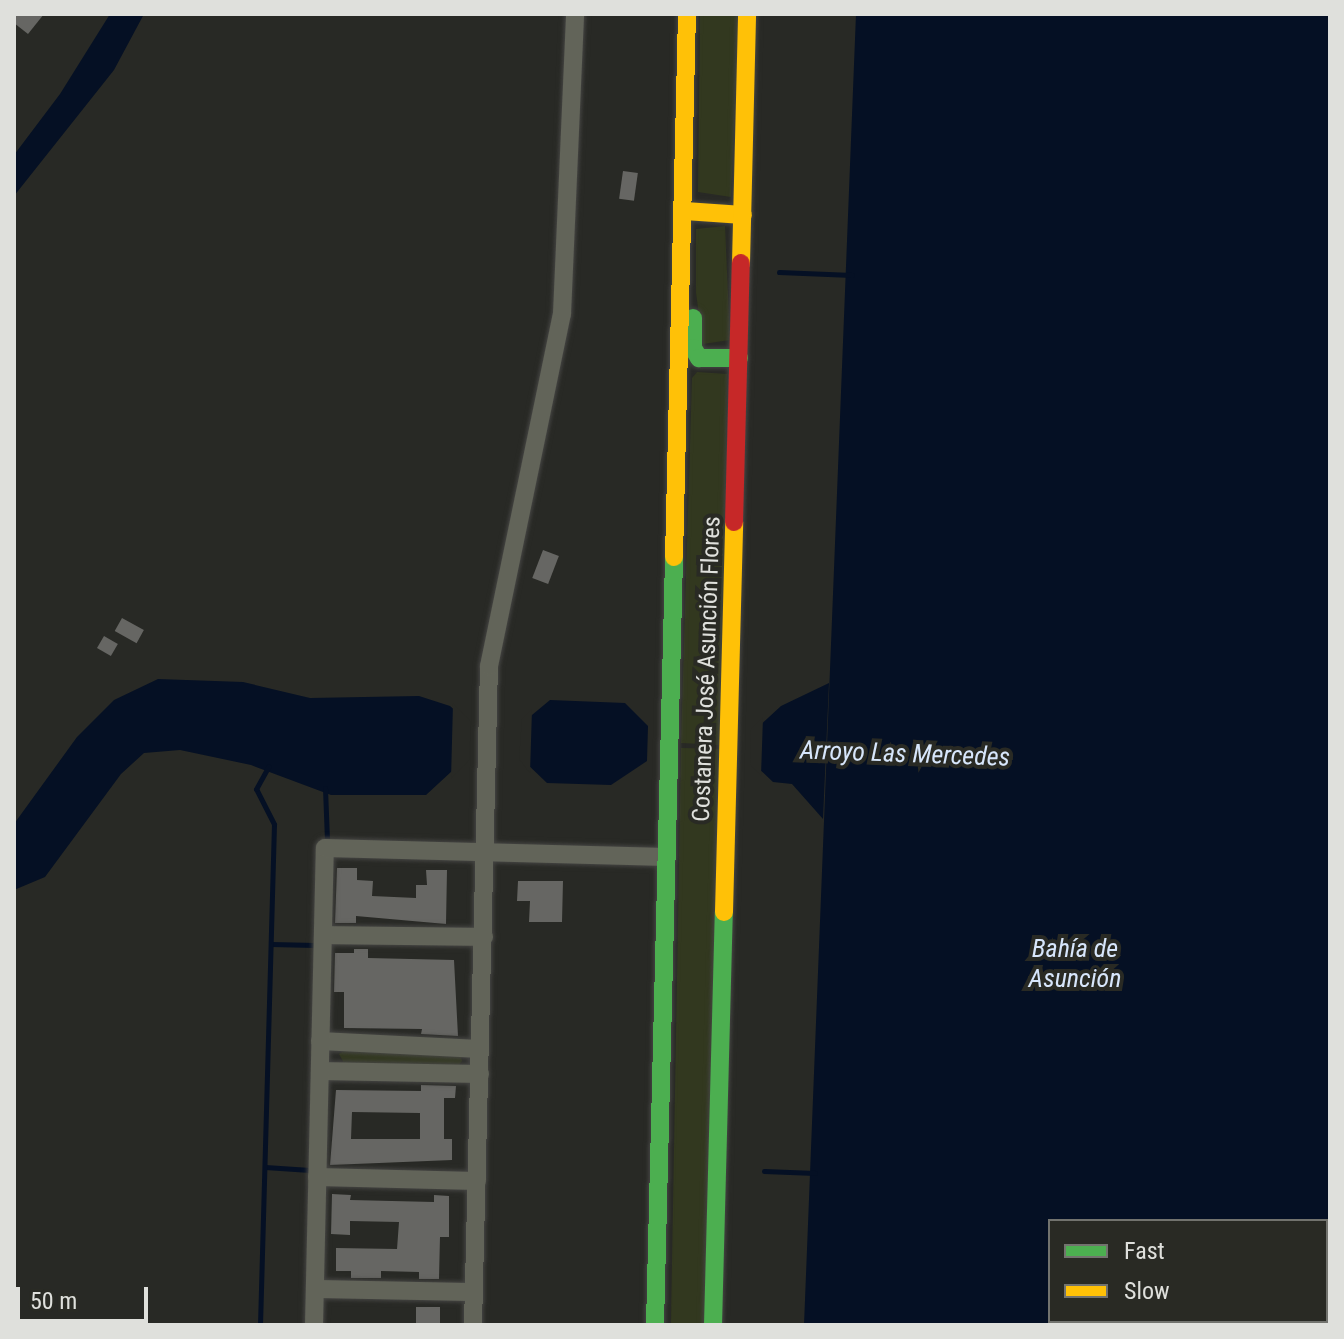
<!DOCTYPE html>
<html>
<head>
<meta charset="utf-8">
<style>
  body { margin:0 }
  #map { position:relative; width:1344px; height:1339px; overflow:hidden; background:#282925; font-family:"Roboto Condensed",sans-serif }
  div>[style] { position:absolute }
  .green>* { inset:0; background:#32381f; transform-origin:0 0 }
  .water>* { inset:0; background:#051024 }
  .pier>* { inset:0; background:#282925 }
  .stream>* { height:5px; margin:-2.5px; padding:0 2.5px; transform-origin:2.5px; border-radius:2.5px; background:#051024 }
  .building>* { inset:0; background:#666663; transform-origin:0 0 }
  .roads { filter:drop-shadow(0 0 2px #454543) drop-shadow(0 0 2px #454543) }
  .street>* { height:18px; margin:-9px; padding:0 9px; transform-origin:9px; border-radius:9px; background:#626459 }
  .fast>* { height:18px; margin:-9px; padding:0 9px; transform-origin:9px; border-radius:9px; background:#4caf50 }
  .slow>* { height:18px; margin:-9px; padding:0 9px; transform-origin:9px; border-radius:9px; background:#ffc107 }
  .jam>* { height:18px; margin:-9px; padding:0 9px; transform-origin:9px; border-radius:9px; background:#c62828 }
  span { translate:-50% -50%; white-space:nowrap; text-align:center; line-height:1.15; -webkit-text-stroke:8px #292a24; paint-order:stroke }
  .street-label { font-size:24px; color:#dfe0dc }
  .water-label { font-size:26px; color:#d7e6fb; font-style:italic }
  .frame { position:absolute; inset:0; border:16px solid #dfe0dc; pointer-events:none }
  .legend { position:absolute; left:1048px; top:1219px; width:280px; height:104px; box-sizing:border-box; background:#292a24; border:2px solid #72736e; margin:0; padding:10px 14px; list-style:none; font-size:24px; color:#dfe0dc }
  .legend li { display:flex; align-items:center; gap:16px; height:40px }
  .legend b { width:40px; border:2px solid #72736e }
  .scale { position:absolute; left:16px; top:1287px; width:132px; height:36px; box-sizing:border-box; border:4px solid #dfe0dc; border-top:0; padding-left:10px; font-size:24px; line-height:28px; white-space:nowrap; color:#dfe0dc; -webkit-text-stroke:6px #292a24; paint-order:stroke }
</style>
</head>
<body>
<div id="map">
  <div class="green">
    <i style="clip-path:polygon(700px 14px,739px 14px,731px 197px,698px 192px)"></i>
    <i style="clip-path:polygon(725px 226px,730px 340px,703px 344px,696px 293px,696px 229px)"></i>
    <i style="clip-path:polygon(697px 372px,727px 374px,721px 745px,681px 743px,692px 378px)"></i>
    <i style="left:681px;top:748px;width:39px;height:577px;rotate:1deg"></i>
    <i style="clip-path:polygon(345px 1050px,461px 1057px,462px 1061px,459px 1065px,344px 1063px,339px 1054px)"></i>
  </div>
  <div class="water">
    <i style="clip-path:polygon(110px 14px,144px 14px,114px 70px,14px 196px,14px 155px,60px 94px)"></i>
    <i style="clip-path:polygon(evenodd,856px 14px,1330px 14px,1330px 1325px,804px 1325px,856px 14px,1050px 1221px,1326px 1221px,1326px 1321px,1050px 1321px,1050px 1221px)"></i>
    <i style="clip-path:polygon(158px 679px,243px 682px,310px 698px,419px 696px,450px 706px,467px 721px,465px 759px,426px 795px,331px 795px,251px 765px,180px 750px,144px 753px,121px 774px,45px 877px,14px 890px,14px 824px,77px 737px,114px 700px)"></i>
    <i style="clip-path:polygon(829px 683px,823px 819px,792px 784px,773px 782px,754px 764px,755px 730px,781px 706px)"></i>
    <i style="clip-path:polygon(550px 700px,625px 703px,648px 726px,647px 761px,611px 785px,547px 783px,523px 760px,526px 720px)"></i>
  </div>
  <div class="pier">
    <i style="clip-path:polygon(453px 703px,471px 722px,469px 760px,451px 779px)"></i>
    <i style="clip-path:polygon(532px 709px,530px 773px,519px 759px,522px 719px)"></i>
    <i style="clip-path:polygon(763px 717px,761px 776px,750px 764px,751px 729px)"></i>
  </div>
  <div class="stream">
    <i style="left:779px;top:272px;width:73px;rotate:2.4deg"></i>
    <i style="left:325px;top:788px;width:51px;rotate:87.8deg"></i>
    <i style="left:271px;top:944px;width:44px;rotate:1.3deg"></i>
    <i style="left:265px;top:1167px;width:45px;rotate:3.8deg"></i>
    <i style="left:764px;top:1171px;width:51px;rotate:2.2deg"></i>
    <i style="left:260px;top:1325px;width:501px;rotate:-88.4deg"></i>
    <i style="left:274px;top:824px;width:39px;rotate:-117deg"></i>
    <i style="left:256px;top:789px;width:26px;rotate:-61deg"></i>
  </div>
  <div class="building">
    <i style="clip-path:polygon(14px 14px,44px 14px,28px 34px,14px 23px)"></i>
    <i style="left:623px;top:171px;width:15px;height:28px;rotate:8deg"></i>
    <i style="left:543px;top:550px;width:17px;height:30px;rotate:21deg"></i>
    <i style="left:122px;top:618px;width:25px;height:15px;rotate:29deg"></i>
    <i style="left:104px;top:636px;width:16px;height:14px;rotate:30deg"></i>
    <i style="clip-path:polygon(337px 868px,357px 868px,357px 880px,373px 881px,372px 896px,416px 898px,416px 885px,427px 885px,426px 870px,447px 870px,446px 924px,356px 916px,356px 923px,335px 923px)"></i>
    <i style="clip-path:polygon(518px 881px,563px 881px,562px 922px,529px 922px,530px 901px,517px 901px)"></i>
    <i style="clip-path:polygon(354px 949px,368px 949px,368px 958px,454px 960px,458px 1036px,421px 1034px,422px 1029px,344px 1028px,344px 992px,334px 992px,335px 953px,354px 953px)"></i>
    <i style="clip-path:polygon(evenodd,421px 1085px,456px 1086px,455px 1098px,444px 1098px,444px 1139px,452px 1139px,452px 1160px,330px 1165px,336px 1090px,421px 1091px,421px 1085px,352px 1112px,420px 1113px,420px 1139px,351px 1139px,352px 1112px)"></i>
    <i style="clip-path:polygon(332px 1194px,351px 1195px,350px 1200px,434px 1202px,434px 1195px,449px 1196px,449px 1237px,440px 1237px,439px 1279px,419px 1279px,419px 1272px,381px 1271px,381px 1278px,351px 1278px,351px 1271px,336px 1271px,336px 1248px,397px 1249px,399px 1222px,350px 1221px,350px 1235px,331px 1234px)"></i>
    <i style="left:416px;top:1307px;width:24px;height:18px"></i>
  </div>
  <div class="roads">
    <div class="street">
      <i style="left:323px;top:935px;width:161px;rotate:0.7deg"></i>
      <i style="left:320px;top:1041px;width:160px;rotate:2.9deg"></i>
      <i style="left:320px;top:1071px;width:160px;rotate:1.1deg"></i>
      <i style="left:317px;top:1177px;width:160px;rotate:1.4deg"></i>
      <i style="left:315px;top:1289px;width:158px;rotate:1.1deg"></i>
      <i style="left:314px;top:1325px;width:477px;rotate:-88.7deg"></i>
      <i style="left:325px;top:848px;width:342px;rotate:1.5deg"></i>
      <i style="left:473px;top:1325px;width:659px;rotate:-88.61deg"></i>
      <i style="left:489px;top:666px;width:359px;rotate:-78.3deg"></i>
      <i style="left:562px;top:314px;width:300px;rotate:-87.5deg"></i>
    </div>
    <div class="fast">
      <i style="left:693px;top:318px;width:30px;rotate:90deg"></i>
      <i style="left:693px;top:348px;width:12px;rotate:59deg"></i>
      <i style="left:699px;top:358px;width:40px"></i>
      <i style="left:655px;top:1325px;width:768px;rotate:-88.58deg"></i>
      <i style="left:713px;top:1325px;width:413px;rotate:-88.5deg"></i>
    </div>
    <div class="slow">
      <i style="left:685px;top:211px;width:58px;rotate:3.9deg"></i>
      <i style="left:741px;top:263px;width:249px;rotate:-88.6deg"></i>
      <i style="left:674px;top:557px;width:543px;rotate:-88.63deg"></i>
      <i style="left:724px;top:912px;width:390px;rotate:-88.5deg"></i>
    </div>
    <div class="jam">
      <i style="left:734px;top:522px;width:259px;rotate:-88.5deg"></i>
    </div>
  </div>
  <div class="street-label">
    <span style="left:707px;top:669px;rotate:-88deg">Costanera José Asunción Flores</span>
  </div>
  <div class="water-label">
    <span style="left:905px;top:754px;rotate:2deg">Arroyo Las Mercedes</span>
    <span style="left:1075px;top:964px">Bahía de<br>Asunción</span>
  </div>
  <div class="frame"></div>
  <ul class="legend">
  <li><b style="height:10px;background:#4caf50"></b>Fast</li>
  <li><b style="height:10px;background:#ffc107"></b>Slow</li>
  </ul>
  <div class="scale">50 m</div>
</div>
</body>
</html>
